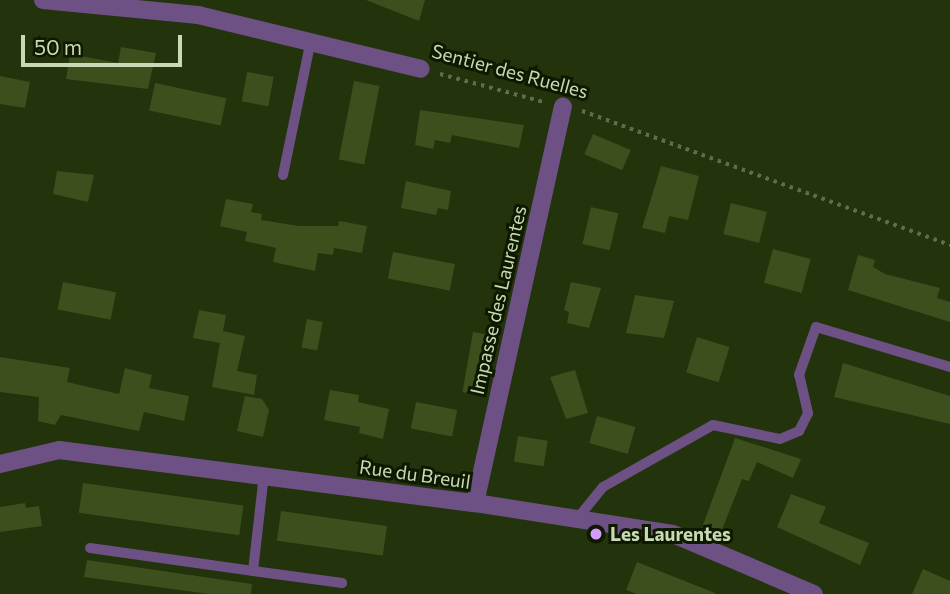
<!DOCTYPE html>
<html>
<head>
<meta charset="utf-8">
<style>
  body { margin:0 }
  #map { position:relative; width:950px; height:594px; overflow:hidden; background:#23330c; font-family:Commissioner,sans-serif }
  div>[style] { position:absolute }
  .building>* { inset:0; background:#3b501c; transform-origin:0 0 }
  .path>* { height:3.5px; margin-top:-1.75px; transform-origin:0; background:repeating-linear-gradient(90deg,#5e6e48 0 3.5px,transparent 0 8.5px) }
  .service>* { height:10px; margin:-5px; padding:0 5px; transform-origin:5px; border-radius:5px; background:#6d5185 }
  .minor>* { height:18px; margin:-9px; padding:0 9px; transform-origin:9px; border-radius:9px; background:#6d5185 }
  .dots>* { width:19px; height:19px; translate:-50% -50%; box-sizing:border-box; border:4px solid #0e1900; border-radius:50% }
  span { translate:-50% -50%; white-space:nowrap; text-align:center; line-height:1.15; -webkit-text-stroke:6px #0e1900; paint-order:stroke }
  .street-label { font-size:19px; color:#c8dab5 }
  .poi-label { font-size:19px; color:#c8dab5; font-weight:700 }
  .left { translate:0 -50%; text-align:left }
  .scale { position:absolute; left:21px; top:35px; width:161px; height:32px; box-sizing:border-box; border:4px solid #c8dab5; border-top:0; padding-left:9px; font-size:21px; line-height:24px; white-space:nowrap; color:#c8dab5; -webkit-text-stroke:5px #0e1900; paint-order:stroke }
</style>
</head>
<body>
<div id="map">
  <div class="building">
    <i style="clip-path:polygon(366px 0,425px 0,419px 21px)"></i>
    <i style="clip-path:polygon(121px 47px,156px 53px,148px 89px,66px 79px,70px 54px,118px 63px)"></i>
    <i style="left:247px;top:72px;width:27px;height:30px;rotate:10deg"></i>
    <i style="clip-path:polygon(0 76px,30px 82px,25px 108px,0 104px)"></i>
    <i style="left:354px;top:81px;width:26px;height:80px;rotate:11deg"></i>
    <i style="left:155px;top:83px;width:73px;height:28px;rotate:12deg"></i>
    <i style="clip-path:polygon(420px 110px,524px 125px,519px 148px,452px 135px,450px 143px,435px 140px,433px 149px,415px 145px)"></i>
    <i style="left:593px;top:134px;width:41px;height:22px;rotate:23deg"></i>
    <i style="clip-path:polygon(661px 166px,699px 176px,688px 220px,669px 216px,665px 233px,642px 228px)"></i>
    <i style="clip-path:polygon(57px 171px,94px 175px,88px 202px,53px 194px)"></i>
    <i style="clip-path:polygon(406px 181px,451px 191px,448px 210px,438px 208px,436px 215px,401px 208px)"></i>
    <i style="clip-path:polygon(226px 199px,253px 204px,251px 212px,262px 214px,261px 220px,299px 226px,338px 226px,339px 221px,367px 226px,362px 253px,334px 248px,333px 255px,318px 253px,315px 271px,273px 262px,276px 248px,245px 241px,247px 232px,220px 226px)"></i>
    <i style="left:731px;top:203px;width:37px;height:32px;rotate:14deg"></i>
    <i style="left:591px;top:207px;width:28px;height:38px;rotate:13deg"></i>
    <i style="left:773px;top:249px;width:39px;height:35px;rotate:15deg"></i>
    <i style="left:393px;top:252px;width:63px;height:27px;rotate:11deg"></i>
    <i style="clip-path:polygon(858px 255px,875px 260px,873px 267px,885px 274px,940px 288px,937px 298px,950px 302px,950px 322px,848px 290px)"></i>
    <i style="left:63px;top:282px;width:54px;height:28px;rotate:11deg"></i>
    <i style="clip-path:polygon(571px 282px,601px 288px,589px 328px,567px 323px,569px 312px,564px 310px)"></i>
    <i style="clip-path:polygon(635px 295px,674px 301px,664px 338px,626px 333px)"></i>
    <i style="clip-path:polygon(199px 310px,226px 315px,222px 336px,223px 331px,245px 336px,237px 371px,257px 375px,254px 395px,212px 387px,220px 343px,193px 338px)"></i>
    <i style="left:307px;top:319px;width:16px;height:29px;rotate:11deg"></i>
    <i style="left:473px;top:332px;width:23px;height:61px;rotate:10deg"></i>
    <i style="left:697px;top:337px;width:34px;height:37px;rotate:17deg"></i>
    <i style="clip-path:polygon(0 357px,70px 368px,67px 382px,119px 394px,125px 368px,152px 375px,149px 388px,189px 396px,184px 421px,144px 412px,139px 431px,61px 415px,55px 425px,38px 421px,39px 397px,0 392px)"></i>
    <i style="clip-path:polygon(843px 363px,950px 396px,950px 424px,834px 397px)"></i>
    <i style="clip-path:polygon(575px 370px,588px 413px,566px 419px,550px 377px)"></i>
    <i style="clip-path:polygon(330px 390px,359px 395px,358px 402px,389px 409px,383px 439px,359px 433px,360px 427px,324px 420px)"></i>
    <i style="clip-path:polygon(245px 396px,262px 399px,269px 410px,263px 437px,237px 431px)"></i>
    <i style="left:416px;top:402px;width:42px;height:27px;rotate:11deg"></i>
    <i style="left:597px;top:416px;width:40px;height:28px;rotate:16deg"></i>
    <i style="left:518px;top:436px;width:30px;height:26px;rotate:9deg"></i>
    <i style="clip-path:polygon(735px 438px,801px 459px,793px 478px,757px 462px,749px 481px,742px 479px,718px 540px,700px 533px)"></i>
    <i style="left:83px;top:483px;width:162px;height:30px;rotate:8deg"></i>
    <i style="clip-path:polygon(791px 494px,826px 507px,819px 523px,869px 543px,860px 565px,777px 527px)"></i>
    <i style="clip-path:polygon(25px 503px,26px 508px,39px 506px,42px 526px,0 532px,0 507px)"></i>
    <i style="left:281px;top:511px;width:107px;height:30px;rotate:8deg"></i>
    <i style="clip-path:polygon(87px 560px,252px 584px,251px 594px,209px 594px,84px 577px)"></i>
    <i style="clip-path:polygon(637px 562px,715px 593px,715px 594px,637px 594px,626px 590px)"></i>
    <i style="clip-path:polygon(923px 569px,950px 581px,950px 594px,912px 594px)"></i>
  </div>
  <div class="path">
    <i style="left:440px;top:74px;width:108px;rotate:15.1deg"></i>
    <i style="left:582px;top:111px;width:392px;rotate:20deg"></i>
  </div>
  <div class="service">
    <i style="left:283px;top:175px;width:138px;rotate:-78.3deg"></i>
    <i style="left:577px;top:519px;width:41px;rotate:-50.9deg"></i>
    <i style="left:603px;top:487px;width:126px;rotate:-29.4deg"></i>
    <i style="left:713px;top:425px;width:68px;rotate:11.8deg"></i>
    <i style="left:780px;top:439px;width:21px;rotate:-23deg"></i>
    <i style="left:799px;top:431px;width:20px;rotate:-63deg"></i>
    <i style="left:808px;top:413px;width:39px;rotate:-103deg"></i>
    <i style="left:799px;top:375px;width:51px;rotate:-70.5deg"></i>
    <i style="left:816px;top:327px;width:140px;rotate:16.6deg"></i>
    <i style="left:90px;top:548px;width:165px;rotate:8deg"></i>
    <i style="left:253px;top:571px;width:97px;rotate:-83.5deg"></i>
    <i style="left:253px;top:571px;width:90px;rotate:7.7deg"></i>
  </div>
  <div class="minor">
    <i style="left:43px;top:0;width:156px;rotate:5.5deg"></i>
    <i style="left:198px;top:15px;width:229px;rotate:13.6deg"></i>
    <i style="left:0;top:464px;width:61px;rotate:-13.3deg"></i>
    <i style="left:59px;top:450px;width:419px;rotate:7.3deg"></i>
    <i style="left:475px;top:503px;width:200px;rotate:8.9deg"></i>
    <i style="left:673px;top:534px;width:153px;rotate:23.1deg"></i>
    <i style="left:475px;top:503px;width:406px;rotate:-77.5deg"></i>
  </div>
  <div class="dots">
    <i style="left:596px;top:534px;background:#d19dfe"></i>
  </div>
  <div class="street-label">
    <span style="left:510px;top:71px;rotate:15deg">Sentier des Ruelles</span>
    <span style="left:498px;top:300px;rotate:-77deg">Impasse des Laurentes</span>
    <span style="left:415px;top:474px;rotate:8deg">Rue du Breuil</span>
  </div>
  <div class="poi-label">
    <span class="left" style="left:610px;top:534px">Les Laurentes</span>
  </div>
  <div class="scale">50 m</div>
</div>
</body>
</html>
